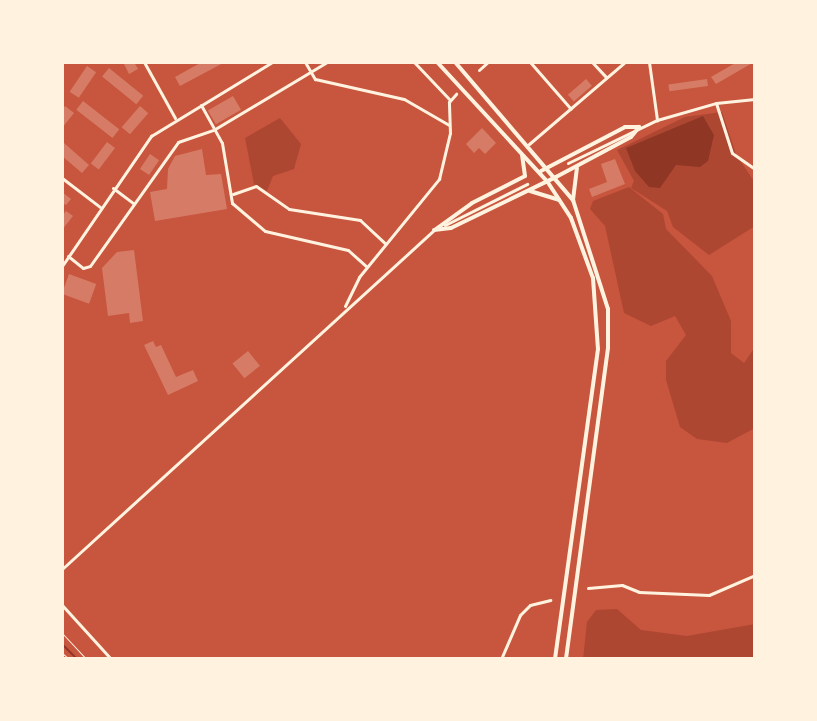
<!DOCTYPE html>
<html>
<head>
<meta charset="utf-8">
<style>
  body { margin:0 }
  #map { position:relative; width:817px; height:721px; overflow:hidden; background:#c8553d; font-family:"Fira Sans Condensed",sans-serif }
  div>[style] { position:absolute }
  .green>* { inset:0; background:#ae4732 }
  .water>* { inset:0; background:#8f3625 }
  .stream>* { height:2px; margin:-1px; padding:0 1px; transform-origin:1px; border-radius:1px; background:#8f3625 }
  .building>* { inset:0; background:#d67c66; transform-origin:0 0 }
  .path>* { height:1px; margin:-0.5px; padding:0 0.5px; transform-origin:0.5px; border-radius:0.5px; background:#fff3e0 }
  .minor>* { height:3px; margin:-1.5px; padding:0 1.5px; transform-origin:1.5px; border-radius:1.5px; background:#fff3e0 }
  .tertiary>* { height:3px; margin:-1.5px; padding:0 1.5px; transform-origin:1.5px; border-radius:1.5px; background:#fff3e0 }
  .secondary>* { height:4px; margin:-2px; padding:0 2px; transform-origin:2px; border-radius:2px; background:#fff3e0 }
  span { translate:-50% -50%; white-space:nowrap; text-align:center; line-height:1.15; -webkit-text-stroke:7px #fff3e0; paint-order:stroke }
  .frame { position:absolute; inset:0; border:64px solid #fff3e0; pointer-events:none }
</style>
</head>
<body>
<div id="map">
  <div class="green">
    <i style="clip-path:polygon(722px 112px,736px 154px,755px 183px,755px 226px,709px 255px,673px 227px,667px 211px,631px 188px,634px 181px,617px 150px,685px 117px)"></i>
    <i style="clip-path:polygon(280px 118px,301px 144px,294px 169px,273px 176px,267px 191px,254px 184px,245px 138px)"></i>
    <i style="clip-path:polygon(629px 187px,663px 214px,666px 229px,712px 276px,731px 321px,731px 353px,744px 363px,755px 347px,755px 428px,727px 443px,697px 439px,680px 427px,666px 380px,666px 361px,686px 335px,675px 316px,651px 326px,624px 313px,605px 226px,590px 209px,593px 201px)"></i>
    <i style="clip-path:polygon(617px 609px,641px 630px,687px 636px,755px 624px,755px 657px,583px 659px,587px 622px,596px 610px)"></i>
  </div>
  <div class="water">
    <i style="clip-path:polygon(703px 116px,714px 135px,708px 161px,700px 167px,676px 165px,660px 188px,649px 187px,635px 171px,626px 148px)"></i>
  </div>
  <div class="stream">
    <i style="left:62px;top:644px;width:21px;rotate:45deg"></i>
  </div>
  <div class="building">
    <i style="clip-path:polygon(123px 62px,134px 62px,138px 69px,129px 74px)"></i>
    <i style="clip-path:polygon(202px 62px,225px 62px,180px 86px,175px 77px)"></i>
    <i style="clip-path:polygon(737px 62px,754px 62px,716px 84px,711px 77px)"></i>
    <i style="left:87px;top:66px;width:11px;height:31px;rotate:34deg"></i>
    <i style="left:109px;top:68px;width:44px;height:11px;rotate:39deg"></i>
    <i style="left:586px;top:79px;width:9px;height:24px;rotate:49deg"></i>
    <i style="left:707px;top:79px;width:7px;height:39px;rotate:82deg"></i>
    <i style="left:233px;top:96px;width:16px;height:29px;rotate:60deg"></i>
    <i style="left:83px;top:101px;width:46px;height:11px;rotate:38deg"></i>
    <i style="clip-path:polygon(65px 106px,74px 113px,62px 128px,62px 110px)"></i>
    <i style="left:140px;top:106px;width:11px;height:28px;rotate:41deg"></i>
    <i style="clip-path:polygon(482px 128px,496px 143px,485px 154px,479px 148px,474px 153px,466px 144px)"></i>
    <i style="left:107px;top:142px;width:10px;height:27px;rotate:37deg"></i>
    <i style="clip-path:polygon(64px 143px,89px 165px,82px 173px,62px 156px)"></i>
    <i style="clip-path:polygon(202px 149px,206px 175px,221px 174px,227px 209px,155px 221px,150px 192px,167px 189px,168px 169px,175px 156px)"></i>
    <i style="left:150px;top:154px;width:11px;height:18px;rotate:34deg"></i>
    <i style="clip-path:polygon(615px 159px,625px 184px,592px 197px,589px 189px,607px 182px,601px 164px)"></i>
    <i style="clip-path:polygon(62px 192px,71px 199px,66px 205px,62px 203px)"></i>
    <i style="clip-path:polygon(66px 211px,73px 216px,62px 230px,62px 216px)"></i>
    <i style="clip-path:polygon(134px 250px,143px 321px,130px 323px,129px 313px,108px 316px,102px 268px,117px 252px)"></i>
    <i style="left:69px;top:274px;width:29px;height:21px;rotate:20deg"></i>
    <i style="clip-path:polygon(153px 341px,156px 347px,161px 345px,176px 377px,193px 370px,198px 381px,168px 395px,144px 345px)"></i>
    <i style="left:248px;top:351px;width:19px;height:20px;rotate:51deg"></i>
  </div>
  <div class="path">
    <i style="left:62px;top:633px;width:35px;rotate:47deg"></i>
    <i style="left:62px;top:653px;width:9px;rotate:41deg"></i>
  </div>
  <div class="minor">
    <i style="left:144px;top:62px;width:64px;rotate:61deg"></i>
    <i style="left:305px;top:62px;width:20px;rotate:60deg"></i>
    <i style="left:315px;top:79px;width:91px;rotate:12.7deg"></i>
    <i style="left:404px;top:99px;width:52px;rotate:30deg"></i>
    <i style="left:414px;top:62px;width:52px;rotate:46.5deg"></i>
    <i style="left:530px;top:62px;width:62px;rotate:48.9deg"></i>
    <i style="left:592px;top:62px;width:21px;rotate:47deg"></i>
    <i style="left:649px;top:62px;width:59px;rotate:82.1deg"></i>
    <i style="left:479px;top:70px;width:12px;rotate:-42deg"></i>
    <i style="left:716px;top:103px;width:52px;rotate:72.3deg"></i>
    <i style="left:732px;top:153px;width:28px;rotate:35deg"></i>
    <i style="left:201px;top:105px;width:43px;rotate:61.1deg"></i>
    <i style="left:222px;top:143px;width:61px;rotate:80.5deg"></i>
    <i style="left:232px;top:203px;width:43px;rotate:40.3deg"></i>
    <i style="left:265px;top:231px;width:85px;rotate:12.9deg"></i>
    <i style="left:348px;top:250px;width:25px;rotate:42deg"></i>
    <i style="left:529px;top:144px;width:126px;rotate:-40.5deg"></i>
    <i style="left:62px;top:178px;width:48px;rotate:37.3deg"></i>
    <i style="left:113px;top:188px;width:26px;rotate:37deg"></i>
    <i style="left:233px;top:194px;width:24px;rotate:-19deg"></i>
    <i style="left:256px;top:186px;width:40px;rotate:34.9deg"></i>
    <i style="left:289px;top:209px;width:72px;rotate:8.8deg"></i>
    <i style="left:360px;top:220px;width:35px;rotate:43deg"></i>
    <i style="left:68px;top:256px;width:19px;rotate:39deg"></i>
    <i style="left:83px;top:268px;width:7px;rotate:-16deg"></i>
    <i style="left:90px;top:266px;width:152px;rotate:-54.6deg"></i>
    <i style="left:178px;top:142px;width:39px;rotate:-19deg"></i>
    <i style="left:215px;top:129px;width:131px;rotate:-30.9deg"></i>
    <i style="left:345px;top:306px;width:32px;rotate:-64deg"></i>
    <i style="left:359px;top:277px;width:127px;rotate:-50.8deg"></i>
    <i style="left:439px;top:179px;width:47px;rotate:-76.6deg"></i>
    <i style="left:450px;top:133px;width:31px;rotate:-92deg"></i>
    <i style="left:449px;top:102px;width:11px;rotate:-49deg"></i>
    <i style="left:588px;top:588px;width:34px;rotate:-5deg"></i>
    <i style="left:622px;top:585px;width:18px;rotate:22deg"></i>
    <i style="left:639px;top:592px;width:70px;rotate:2.5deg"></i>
    <i style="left:709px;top:595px;width:50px;rotate:-23.5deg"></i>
    <i style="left:501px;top:659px;width:48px;rotate:-66.6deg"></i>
    <i style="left:520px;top:615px;width:14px;rotate:-45deg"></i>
    <i style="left:530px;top:605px;width:21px;rotate:-14deg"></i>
  </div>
  <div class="tertiary">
    <i style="left:568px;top:163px;width:99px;rotate:-25.8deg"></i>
    <i style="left:657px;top:120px;width:61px;rotate:-16.1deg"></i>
    <i style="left:716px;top:103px;width:39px;rotate:-6deg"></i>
    <i style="left:445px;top:225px;width:92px;rotate:-26.6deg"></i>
    <i style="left:62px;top:266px;width:158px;rotate:-55.6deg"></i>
    <i style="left:151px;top:136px;width:142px;rotate:-31.4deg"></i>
    <i style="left:62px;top:569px;width:503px;rotate:-42.34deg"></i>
    <i style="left:62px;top:605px;width:73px;rotate:47.8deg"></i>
  </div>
  <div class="secondary">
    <i style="left:437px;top:62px;width:162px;rotate:47.3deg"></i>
    <i style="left:547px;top:181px;width:44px;rotate:57deg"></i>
    <i style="left:571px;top:218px;width:64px;rotate:69.9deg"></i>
    <i style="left:593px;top:278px;width:71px;rotate:86deg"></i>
    <i style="left:598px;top:349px;width:313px;rotate:97.9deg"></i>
    <i style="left:455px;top:62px;width:182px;rotate:49.5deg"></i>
    <i style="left:573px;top:200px;width:114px;rotate:72.2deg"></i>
    <i style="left:608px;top:309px;width:39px;rotate:90deg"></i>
    <i style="left:608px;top:348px;width:314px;rotate:97.7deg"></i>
    <i style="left:541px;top:171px;width:95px;rotate:-27.6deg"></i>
    <i style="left:625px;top:127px;width:14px"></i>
    <i style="left:530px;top:191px;width:30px;rotate:17deg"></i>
    <i style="left:573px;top:200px;width:32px;rotate:-83deg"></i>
    <i style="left:436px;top:229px;width:44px;rotate:-35.8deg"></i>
    <i style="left:472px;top:203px;width:59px;rotate:-27deg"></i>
    <i style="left:525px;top:176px;width:21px;rotate:-98deg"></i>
    <i style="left:434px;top:230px;width:17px;rotate:-7deg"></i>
    <i style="left:451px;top:228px;width:117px;rotate:-25.9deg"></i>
    <i style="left:556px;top:177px;width:85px;rotate:-28.1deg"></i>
    <i style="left:631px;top:137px;width:13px;rotate:-51deg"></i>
  </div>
  <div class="frame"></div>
</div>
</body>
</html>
